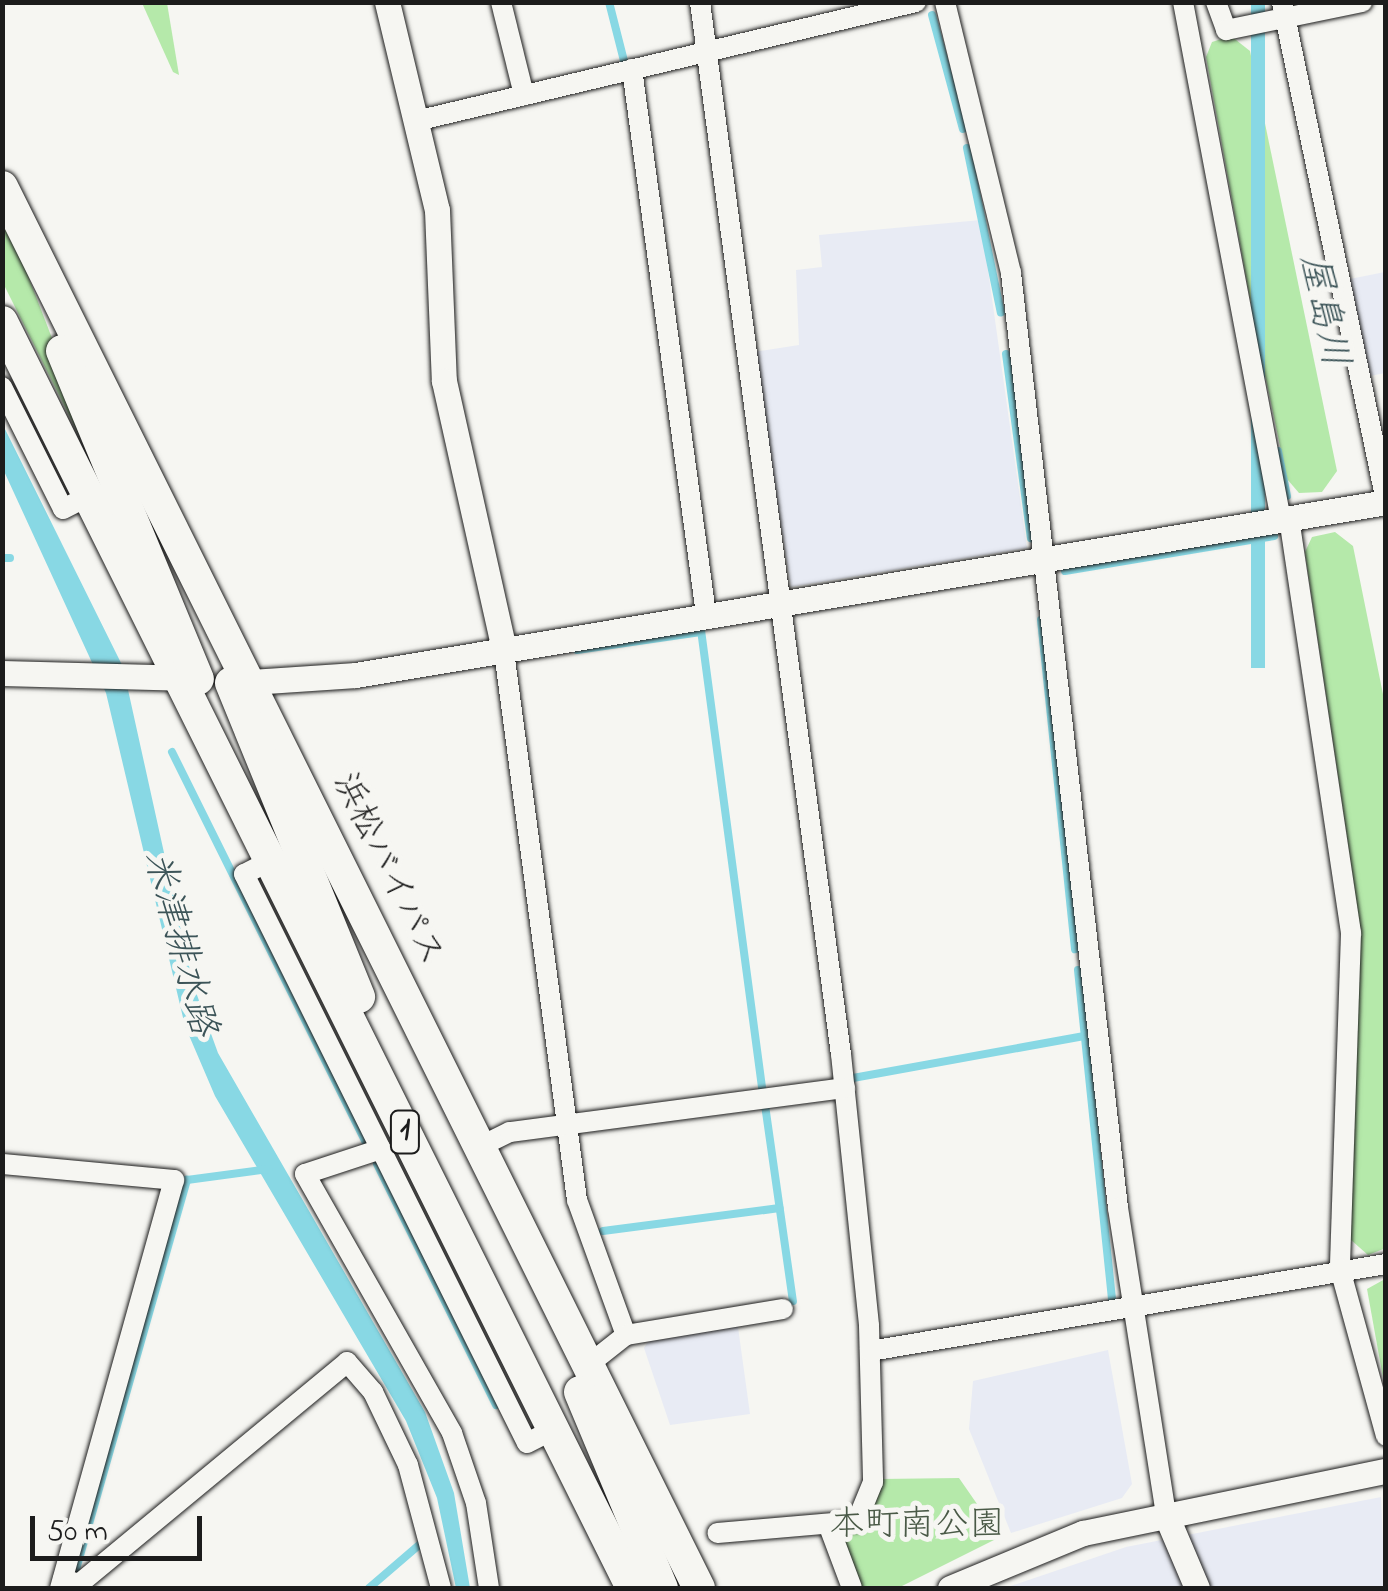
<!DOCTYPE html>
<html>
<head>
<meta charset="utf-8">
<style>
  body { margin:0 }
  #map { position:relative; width:1388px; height:1591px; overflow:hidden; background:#f6f6f2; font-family:"Indie Flower","Klee One",sans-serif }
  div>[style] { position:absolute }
  .built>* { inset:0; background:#e8ebf4 }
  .green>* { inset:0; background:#b5e9aa }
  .water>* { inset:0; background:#88d8e4; transform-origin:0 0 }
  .stream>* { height:8px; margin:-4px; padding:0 4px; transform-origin:4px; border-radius:4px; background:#88d8e4 }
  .roads { filter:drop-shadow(0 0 2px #1c1c1c) drop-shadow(0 0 2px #1c1c1c) }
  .minor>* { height:20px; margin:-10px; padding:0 10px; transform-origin:10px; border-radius:10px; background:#f6f6f2 }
  .tertiary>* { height:25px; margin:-12.5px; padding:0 12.5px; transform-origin:12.5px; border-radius:12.5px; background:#f6f6f2 }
  .trunk>* { height:32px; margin:-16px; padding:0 16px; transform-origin:16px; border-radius:16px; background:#f6f6f2 }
  span { translate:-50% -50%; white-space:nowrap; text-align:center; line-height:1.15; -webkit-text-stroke:10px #f6f6f2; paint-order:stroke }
  .shield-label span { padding:2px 8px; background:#f6f6f2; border:2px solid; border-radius:8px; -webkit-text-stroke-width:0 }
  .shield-label { font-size:32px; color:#1c1c1c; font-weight:700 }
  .street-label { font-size:35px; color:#1c1c1c }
  .park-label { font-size:35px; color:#4a5a47 }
  .water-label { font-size:38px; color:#3c5458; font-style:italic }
  .frame { position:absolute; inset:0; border:5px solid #1c1c1c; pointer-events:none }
  .scale { position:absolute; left:30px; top:1516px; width:172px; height:45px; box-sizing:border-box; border:5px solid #1c1c1c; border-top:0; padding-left:12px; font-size:30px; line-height:35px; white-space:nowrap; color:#1c1c1c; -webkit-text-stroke:8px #f6f6f2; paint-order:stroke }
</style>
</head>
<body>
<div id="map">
  <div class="built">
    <i style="clip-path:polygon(981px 220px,1027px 548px,791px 587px,753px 352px,799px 345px,796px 270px,822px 267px,819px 235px)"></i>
    <i style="clip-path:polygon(1385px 272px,1385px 373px,1365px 377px,1345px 280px)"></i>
    <i style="clip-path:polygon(737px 1320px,750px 1414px,670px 1425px,644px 1348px,655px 1331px)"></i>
    <i style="clip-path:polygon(1108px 1350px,1132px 1484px,1122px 1498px,1011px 1533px,969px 1429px,973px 1381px)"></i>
    <i style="clip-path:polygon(1381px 1497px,1385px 1588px,1005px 1588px,1126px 1547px)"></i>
  </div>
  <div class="green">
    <i style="clip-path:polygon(142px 3px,167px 3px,179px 75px,173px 72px)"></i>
    <i style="clip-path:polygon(1231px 36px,1250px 51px,1337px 471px,1322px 492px,1299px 493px,1287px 479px,1257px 337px,1206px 57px,1212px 42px)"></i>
    <i style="clip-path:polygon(3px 221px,23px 263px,125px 527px,3px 283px)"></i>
    <i style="clip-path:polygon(1335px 532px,1353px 546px,1385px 704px,1386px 1248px,1368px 1255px,1351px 1240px,1355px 891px,1305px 552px,1312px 537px)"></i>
    <i style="clip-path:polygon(1385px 1279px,1386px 1279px,1385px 1389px,1367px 1289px)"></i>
    <i style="clip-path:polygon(959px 1478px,1000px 1537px,898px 1588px,862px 1588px,839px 1542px,863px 1529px,880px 1479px)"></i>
  </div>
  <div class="water">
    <i style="left:1251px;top:3px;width:14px;height:665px"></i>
    <i style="clip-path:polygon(2px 423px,123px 667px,193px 984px,218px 1053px,425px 1412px,454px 1493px,470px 1588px,456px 1588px,437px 1498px,406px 1421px,215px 1096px,185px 1026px,106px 693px,3px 469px)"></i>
  </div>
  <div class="stream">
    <i style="left:609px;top:2px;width:65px;rotate:75.7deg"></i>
    <i style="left:932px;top:15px;width:118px;rotate:74.8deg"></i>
    <i style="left:967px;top:148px;width:168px;rotate:78.4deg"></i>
    <i style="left:1006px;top:354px;width:186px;rotate:82.3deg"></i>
    <i style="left:1278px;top:451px;width:46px;rotate:78.7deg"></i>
    <i style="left:2px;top:558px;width:8px"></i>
    <i style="left:1065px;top:571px;width:212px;rotate:-9.5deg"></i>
    <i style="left:1041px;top:620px;width:331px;rotate:84.1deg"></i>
    <i style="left:701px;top:630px;width:466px;rotate:82.4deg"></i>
    <i style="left:577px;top:650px;width:125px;rotate:-8.3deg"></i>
    <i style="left:172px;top:752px;width:436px;rotate:63.6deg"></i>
    <i style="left:1078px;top:970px;width:332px;rotate:84.1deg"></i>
    <i style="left:853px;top:1078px;width:235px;rotate:-10.3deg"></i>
    <i style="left:765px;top:1105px;width:198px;rotate:81.9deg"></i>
    <i style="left:377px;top:1164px;width:269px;rotate:63.7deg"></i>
    <i style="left:603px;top:1231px;width:178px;rotate:-7.4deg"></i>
    <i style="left:75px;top:1573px;width:409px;rotate:-74.1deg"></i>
    <i style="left:187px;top:1180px;width:82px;rotate:-7.7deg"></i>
    <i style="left:369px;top:1588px;width:66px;rotate:-40.7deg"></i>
  </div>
  <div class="roads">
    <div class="minor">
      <i style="left:501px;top:2px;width:96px;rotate:76.1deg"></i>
      <i style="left:700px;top:2px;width:1061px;rotate:82.37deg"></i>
      <i style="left:841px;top:1054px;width:273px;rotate:84.1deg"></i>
      <i style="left:869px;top:1326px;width:156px;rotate:88.5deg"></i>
      <i style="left:873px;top:1482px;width:42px;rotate:112.3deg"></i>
      <i style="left:857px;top:1521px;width:140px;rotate:175.1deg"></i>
      <i style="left:945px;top:2px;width:279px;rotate:76.3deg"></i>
      <i style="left:1011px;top:273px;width:941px;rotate:83.47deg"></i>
      <i style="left:1118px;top:1208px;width:311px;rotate:81.1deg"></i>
      <i style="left:1183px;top:2px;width:527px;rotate:79.29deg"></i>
      <i style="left:1216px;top:2px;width:30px;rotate:70deg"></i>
      <i style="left:1226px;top:30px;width:139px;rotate:-11.6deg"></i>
      <i style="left:1282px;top:2px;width:510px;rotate:78.23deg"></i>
      <i style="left:632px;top:69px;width:550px;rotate:82.27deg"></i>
      <i style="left:416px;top:121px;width:514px;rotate:-13.39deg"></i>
      <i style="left:2px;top:387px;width:136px;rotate:63.4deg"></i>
      <i style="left:63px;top:509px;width:29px;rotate:-27deg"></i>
      <i style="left:1289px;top:518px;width:420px;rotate:81.5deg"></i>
      <i style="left:1351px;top:933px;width:336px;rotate:91.9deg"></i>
      <i style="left:1340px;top:1269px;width:173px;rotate:74.6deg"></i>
      <i style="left:503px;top:644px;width:561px;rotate:82.42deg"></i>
      <i style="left:577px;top:1200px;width:144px;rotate:70.1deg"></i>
      <i style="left:626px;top:1335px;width:48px;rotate:141.7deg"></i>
      <i style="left:270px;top:861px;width:29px;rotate:153deg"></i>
      <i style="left:244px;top:874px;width:635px;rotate:63.56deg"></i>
      <i style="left:527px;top:1443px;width:29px;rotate:-27deg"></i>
      <i style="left:479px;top:1147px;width:34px;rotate:-26deg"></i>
      <i style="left:510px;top:1132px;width:338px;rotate:-7.5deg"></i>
      <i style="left:381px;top:1149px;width:80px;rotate:161.8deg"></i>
      <i style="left:305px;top:1174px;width:298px;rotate:60.4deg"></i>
      <i style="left:452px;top:1433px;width:74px;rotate:71.1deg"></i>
      <i style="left:476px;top:1503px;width:86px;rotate:81.3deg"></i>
      <i style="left:2px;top:1164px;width:173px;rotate:5.3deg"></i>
      <i style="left:174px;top:1180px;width:424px;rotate:105.6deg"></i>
      <i style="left:626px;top:1335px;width:159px;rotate:-9.4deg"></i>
      <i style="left:870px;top:1351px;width:523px;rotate:-9.57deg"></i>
      <i style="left:828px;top:1524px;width:68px;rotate:69.4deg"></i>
      <i style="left:63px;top:1579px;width:17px;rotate:17deg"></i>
      <i style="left:79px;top:1584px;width:348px;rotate:-39.6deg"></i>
      <i style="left:347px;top:1362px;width:40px;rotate:49deg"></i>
      <i style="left:373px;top:1392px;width:81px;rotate:64.4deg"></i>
      <i style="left:408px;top:1465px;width:127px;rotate:75deg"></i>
    </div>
    <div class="tertiary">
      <i style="left:387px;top:2px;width:214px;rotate:76.5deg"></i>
      <i style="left:437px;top:210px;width:171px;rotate:87.7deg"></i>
      <i style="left:444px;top:381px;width:270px;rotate:77.4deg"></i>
      <i style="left:2px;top:673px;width:189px;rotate:1.5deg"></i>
      <i style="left:236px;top:683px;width:120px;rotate:-3.8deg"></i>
      <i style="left:356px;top:675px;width:1044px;rotate:-9.53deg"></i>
      <i style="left:1166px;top:1515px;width:79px;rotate:67deg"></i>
      <i style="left:950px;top:1588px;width:144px;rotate:-22.5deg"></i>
      <i style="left:1083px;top:1533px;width:309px;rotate:-11.6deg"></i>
    </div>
    <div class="trunk">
      <i style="left:2px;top:187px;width:1565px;rotate:63.55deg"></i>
      <i style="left:2px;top:322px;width:1414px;rotate:63.54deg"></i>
      <i style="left:62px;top:351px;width:355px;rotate:67.5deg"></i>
      <i style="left:231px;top:683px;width:339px;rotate:67.8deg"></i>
      <i style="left:580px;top:1392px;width:212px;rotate:67.3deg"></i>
    </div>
  </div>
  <div class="shield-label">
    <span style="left:405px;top:1132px">1</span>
  </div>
  <div class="street-label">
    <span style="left:387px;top:870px;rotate:64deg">浜松バイパス</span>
  </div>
  <div class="park-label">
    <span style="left:917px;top:1526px">本町南公園</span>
  </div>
  <div class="water-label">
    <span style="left:1322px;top:311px;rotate:78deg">屋島川</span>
    <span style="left:178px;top:944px;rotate:75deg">米津排水路</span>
  </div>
  <div class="frame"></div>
  <div class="scale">50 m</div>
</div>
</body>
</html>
